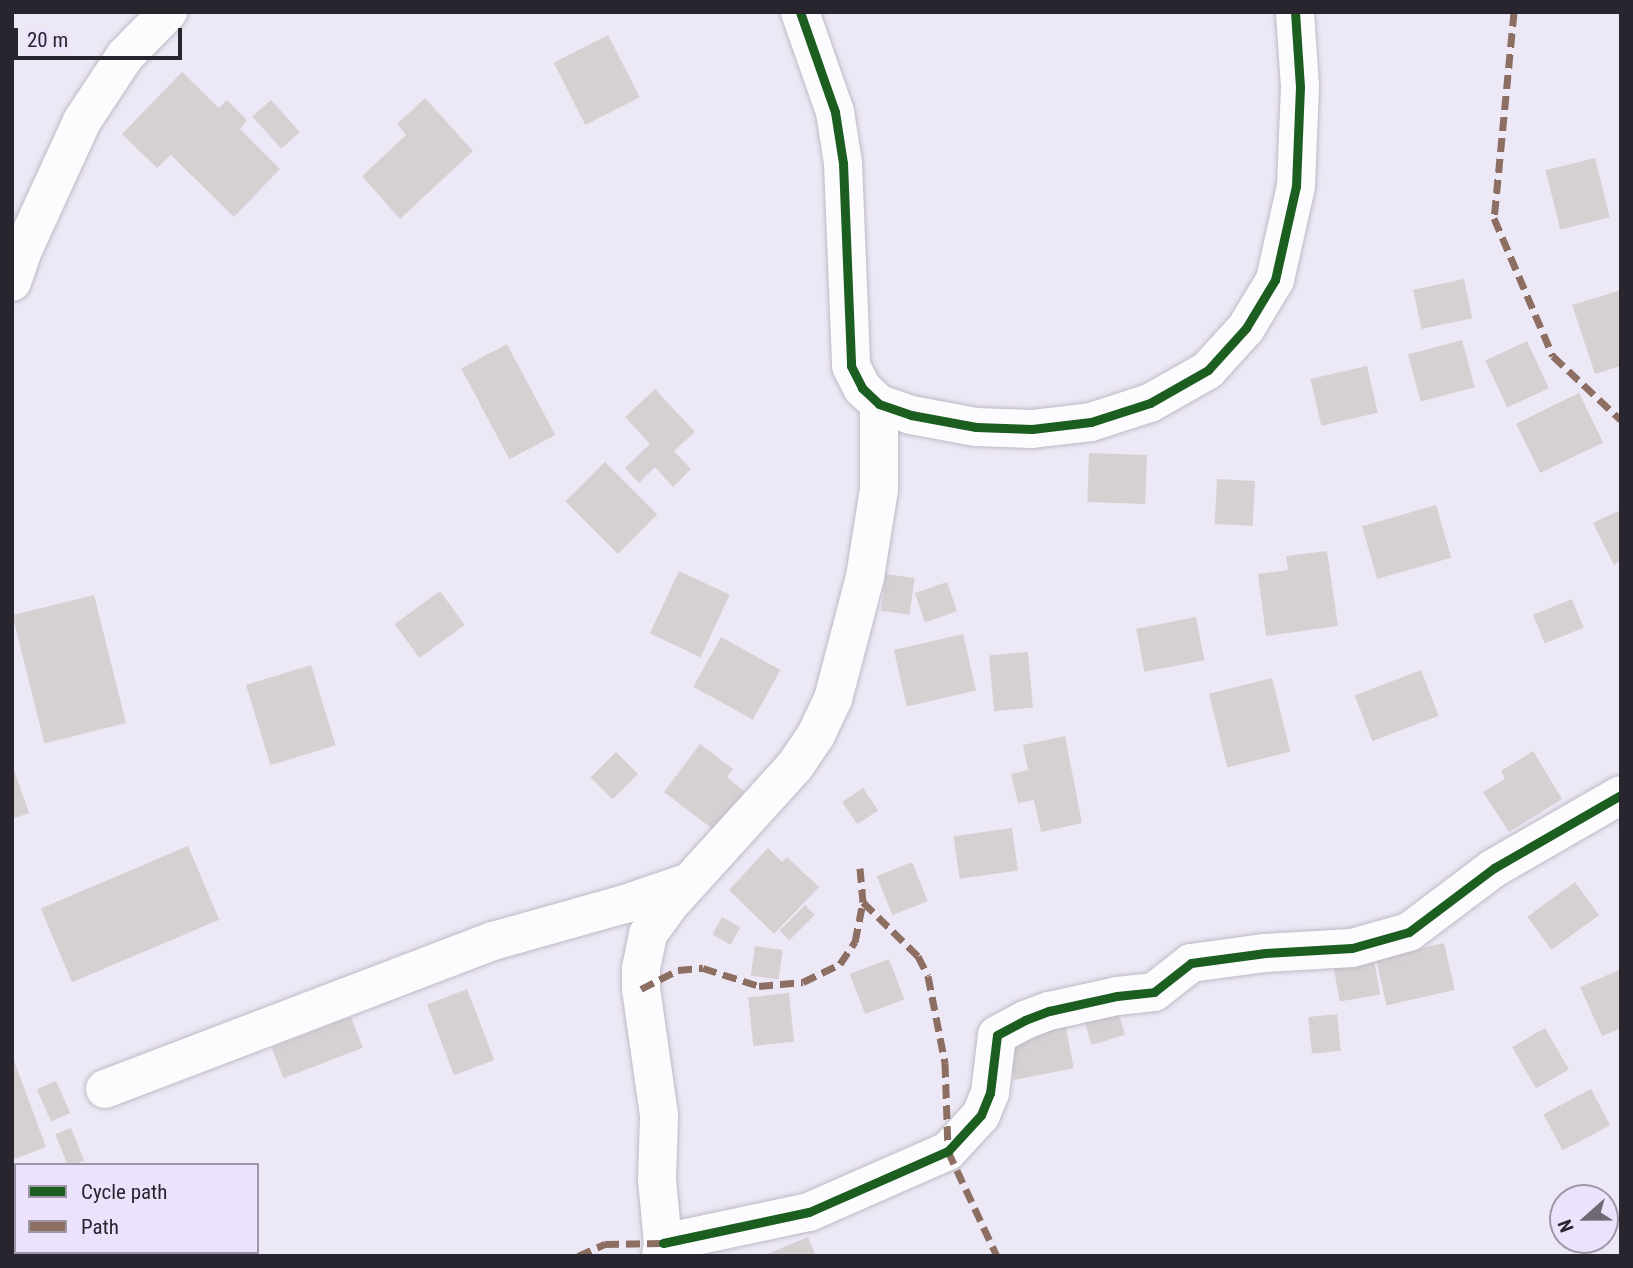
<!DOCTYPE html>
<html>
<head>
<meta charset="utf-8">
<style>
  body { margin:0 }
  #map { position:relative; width:1633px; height:1268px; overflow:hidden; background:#ede8f5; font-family:"Roboto Condensed",sans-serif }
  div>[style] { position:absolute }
  .building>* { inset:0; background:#d7d0d3; transform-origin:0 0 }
  .roads { filter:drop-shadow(0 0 2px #bebac5) drop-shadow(0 0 2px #bebac5) }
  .minor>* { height:38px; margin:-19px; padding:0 19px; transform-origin:19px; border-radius:19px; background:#fcfcfe }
  .quiet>* { height:7px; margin-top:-3.5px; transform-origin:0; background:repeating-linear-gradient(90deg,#8d6e63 0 14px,transparent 0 21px) }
  .cycleway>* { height:9px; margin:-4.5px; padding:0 4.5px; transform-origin:4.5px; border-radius:4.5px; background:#1b5e20 }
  span { translate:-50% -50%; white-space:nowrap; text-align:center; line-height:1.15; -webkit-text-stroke:5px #ece2fb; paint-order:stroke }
  .frame { position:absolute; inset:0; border:14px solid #29252e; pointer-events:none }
  .legend { position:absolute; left:14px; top:1163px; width:245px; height:91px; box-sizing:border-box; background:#ece2fb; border:2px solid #9e96a9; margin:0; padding:9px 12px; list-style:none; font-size:21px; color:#29252e }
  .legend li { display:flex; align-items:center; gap:14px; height:35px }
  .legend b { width:35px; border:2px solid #9e96a9 }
  .north { position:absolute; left:1549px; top:1184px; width:70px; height:70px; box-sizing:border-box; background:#ece2fb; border:2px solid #9e96a9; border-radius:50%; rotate:249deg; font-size:19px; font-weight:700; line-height:28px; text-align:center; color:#29252e }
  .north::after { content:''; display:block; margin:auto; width:24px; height:32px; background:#6e6974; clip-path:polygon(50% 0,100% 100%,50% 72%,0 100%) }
  .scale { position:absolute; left:14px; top:28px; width:168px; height:32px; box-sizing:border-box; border:4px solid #29252e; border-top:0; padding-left:9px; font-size:21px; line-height:24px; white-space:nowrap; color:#29252e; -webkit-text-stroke:5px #ece2fb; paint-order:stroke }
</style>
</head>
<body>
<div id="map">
  <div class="building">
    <i style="left:608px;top:35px;width:70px;height:61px;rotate:63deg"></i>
    <i style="clip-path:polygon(182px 72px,219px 108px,227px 100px,247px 120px,240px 129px,280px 169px,234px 217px,171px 155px,157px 168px,122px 134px)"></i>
    <i style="clip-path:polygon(425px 98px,473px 151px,400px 219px,362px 176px,406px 135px,397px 124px)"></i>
    <i style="left:271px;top:100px;width:43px;height:25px;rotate:48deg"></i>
    <i style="left:1595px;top:158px;width:61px;height:51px;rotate:76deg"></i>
    <i style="left:1464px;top:279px;width:40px;height:52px;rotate:78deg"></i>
    <i style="clip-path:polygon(1621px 290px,1621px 366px,1595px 374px,1572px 305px)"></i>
    <i style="left:1462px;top:340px;width:49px;height:56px;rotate:75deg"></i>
    <i style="left:1527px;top:341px;width:52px;height:46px;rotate:65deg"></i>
    <i style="left:507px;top:344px;width:103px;height:52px;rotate:62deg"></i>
    <i style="left:1367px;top:366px;width:48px;height:58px;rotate:77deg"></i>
    <i style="clip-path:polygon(655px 389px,695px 432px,674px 451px,691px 469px,673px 487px,655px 467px,639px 483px,625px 468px,650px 444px,625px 417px)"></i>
    <i style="left:1579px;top:393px;width:55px;height:70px;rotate:64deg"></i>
    <i style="left:1089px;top:453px;width:58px;height:49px;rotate:2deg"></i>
    <i style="left:605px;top:462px;width:74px;height:56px;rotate:45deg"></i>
    <i style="left:1217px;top:479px;width:38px;height:45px;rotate:3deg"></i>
    <i style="left:1436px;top:505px;width:55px;height:77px;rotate:74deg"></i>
    <i style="clip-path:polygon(1618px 511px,1621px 518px,1621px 561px,1614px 565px,1593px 523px)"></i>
    <i style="clip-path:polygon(1327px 551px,1338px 626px,1266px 636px,1258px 574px,1288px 570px,1286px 556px)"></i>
    <i style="left:679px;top:571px;width:56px;height:69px;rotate:25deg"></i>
    <i style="left:886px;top:574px;width:29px;height:37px;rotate:8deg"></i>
    <i style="left:947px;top:582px;width:31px;height:34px;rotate:71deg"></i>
    <i style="left:440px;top:591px;width:42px;height:56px;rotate:54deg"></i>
    <i style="left:94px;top:595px;width:132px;height:84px;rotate:76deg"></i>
    <i style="left:1572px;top:599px;width:31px;height:42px;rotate:68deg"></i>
    <i style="left:1196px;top:617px;width:44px;height:61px;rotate:79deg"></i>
    <i style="left:963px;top:634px;width:58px;height:71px;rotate:77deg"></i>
    <i style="left:721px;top:637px;width:68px;height:57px;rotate:29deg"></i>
    <i style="left:1028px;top:652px;width:56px;height:39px;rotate:85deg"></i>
    <i style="left:311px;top:665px;width:84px;height:68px;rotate:73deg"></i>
    <i style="left:1421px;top:670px;width:49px;height:71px;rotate:69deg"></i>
    <i style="left:1272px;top:678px;width:76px;height:65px;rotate:76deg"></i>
    <i style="clip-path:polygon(1065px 736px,1082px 823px,1041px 832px,1034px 800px,1018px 803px,1011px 774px,1028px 770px,1023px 745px)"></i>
    <i style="clip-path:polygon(700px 744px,733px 769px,727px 777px,745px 792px,715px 831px,664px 792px)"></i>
    <i style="clip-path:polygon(1533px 751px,1562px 799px,1509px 832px,1483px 792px,1505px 779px,1501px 771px)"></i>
    <i style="left:616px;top:752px;width:31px;height:36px;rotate:45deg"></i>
    <i style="clip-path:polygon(12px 764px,29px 813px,12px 819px)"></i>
    <i style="left:863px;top:788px;width:27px;height:25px;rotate:56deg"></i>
    <i style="left:1012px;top:828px;width:43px;height:59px;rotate:82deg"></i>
    <i style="left:188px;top:846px;width:80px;height:160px;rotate:67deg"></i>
    <i style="clip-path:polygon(768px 848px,782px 862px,787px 857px,819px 887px,774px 934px,729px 890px)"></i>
    <i style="left:912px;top:862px;width:42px;height:38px;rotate:68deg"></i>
    <i style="left:1575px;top:882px;width:41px;height:59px;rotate:54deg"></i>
    <i style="left:805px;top:905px;width:14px;height:36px;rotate:45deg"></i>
    <i style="left:722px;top:917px;width:21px;height:20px;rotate:29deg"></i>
    <i style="left:1444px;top:943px;width:48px;height:70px;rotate:77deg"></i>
    <i style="left:755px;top:946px;width:28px;height:30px;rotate:8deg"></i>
    <i style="left:1373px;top:954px;width:41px;height:41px;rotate:80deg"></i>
    <i style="left:889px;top:959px;width:43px;height:42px;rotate:69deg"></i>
    <i style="clip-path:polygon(1619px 970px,1621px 1028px,1602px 1036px,1580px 987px)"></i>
    <i style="left:467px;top:989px;width:76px;height:43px;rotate:69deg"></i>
    <i style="left:789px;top:993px;width:49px;height:41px;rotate:84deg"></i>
    <i style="left:1116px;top:1005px;width:31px;height:35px;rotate:73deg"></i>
    <i style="left:1337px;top:1014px;width:37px;height:29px;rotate:84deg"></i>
    <i style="left:351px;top:1017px;width:33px;height:85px;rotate:69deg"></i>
    <i style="left:1065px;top:1023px;width:46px;height:61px;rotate:79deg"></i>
    <i style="left:1545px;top:1028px;width:48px;height:38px;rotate:60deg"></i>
    <i style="clip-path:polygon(13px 1058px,46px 1147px,12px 1160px,12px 1059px)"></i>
    <i style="left:56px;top:1081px;width:35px;height:21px;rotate:66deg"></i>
    <i style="left:1591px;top:1089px;width:41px;height:54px;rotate:62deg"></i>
    <i style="left:71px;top:1128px;width:35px;height:17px;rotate:68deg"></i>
    <i style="clip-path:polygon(16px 1225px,16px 1252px,80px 1252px,82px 1256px,12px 1256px,12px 1227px)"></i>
    <i style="clip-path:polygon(808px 1237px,816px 1256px,762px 1256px)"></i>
  </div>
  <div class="roads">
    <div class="minor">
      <i style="left:800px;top:12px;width:106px;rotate:70.7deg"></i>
      <i style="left:835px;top:112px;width:52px;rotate:81.1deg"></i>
      <i style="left:843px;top:163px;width:203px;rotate:87.7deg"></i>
      <i style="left:851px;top:366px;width:25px;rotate:63deg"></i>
      <i style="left:862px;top:388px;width:23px;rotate:43deg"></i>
      <i style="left:879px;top:404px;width:34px;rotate:19deg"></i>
      <i style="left:911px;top:415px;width:66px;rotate:10.5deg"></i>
      <i style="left:976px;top:427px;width:56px;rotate:2deg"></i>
      <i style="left:1032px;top:429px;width:59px;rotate:-6.8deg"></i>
      <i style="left:1091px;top:422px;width:62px;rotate:-17.9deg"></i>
      <i style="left:1150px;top:403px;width:67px;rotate:-29.6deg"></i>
      <i style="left:1208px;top:370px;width:57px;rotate:-47.9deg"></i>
      <i style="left:1246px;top:328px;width:56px;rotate:-58.9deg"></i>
      <i style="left:1275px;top:280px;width:96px;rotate:-77.4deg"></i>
      <i style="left:1296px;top:186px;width:99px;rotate:-87.7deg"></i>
      <i style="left:1300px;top:87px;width:75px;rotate:-93.8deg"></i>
      <i style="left:12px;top:282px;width:34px;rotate:-71deg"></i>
      <i style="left:23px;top:250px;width:142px;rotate:-65.4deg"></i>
      <i style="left:82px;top:121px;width:78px;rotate:-56.5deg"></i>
      <i style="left:125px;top:56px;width:62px;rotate:-45.7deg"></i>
      <i style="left:105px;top:1089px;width:415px;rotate:-20.9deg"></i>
      <i style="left:493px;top:941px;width:137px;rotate:-15.7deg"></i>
      <i style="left:625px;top:904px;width:68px;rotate:-19deg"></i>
      <i style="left:663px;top:1243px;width:149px;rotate:-12deg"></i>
      <i style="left:809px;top:1212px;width:152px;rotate:-23.7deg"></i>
      <i style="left:948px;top:1151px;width:49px;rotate:-47.5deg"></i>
      <i style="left:981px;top:1115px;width:24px;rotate:-68deg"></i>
      <i style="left:990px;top:1093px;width:58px;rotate:-83.1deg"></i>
      <i style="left:997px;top:1035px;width:32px;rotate:-28deg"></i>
      <i style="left:1025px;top:1020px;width:26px;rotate:-21deg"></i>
      <i style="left:1049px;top:1011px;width:70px;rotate:-12.4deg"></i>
      <i style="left:1117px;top:996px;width:37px;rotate:-6deg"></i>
      <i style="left:1154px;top:992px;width:47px;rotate:-38.1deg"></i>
      <i style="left:1191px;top:963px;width:75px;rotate:-7.7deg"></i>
      <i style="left:1265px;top:953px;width:87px;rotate:-3.3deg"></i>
      <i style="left:1352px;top:948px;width:59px;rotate:-15.7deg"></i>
      <i style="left:1409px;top:932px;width:106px;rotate:-37deg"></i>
      <i style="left:1494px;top:868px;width:146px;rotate:-29.9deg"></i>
      <i style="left:661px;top:1256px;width:13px;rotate:-81deg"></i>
      <i style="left:663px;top:1243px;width:63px;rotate:-95.4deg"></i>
      <i style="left:657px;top:1180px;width:65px;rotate:-88.2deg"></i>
      <i style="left:659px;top:1115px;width:127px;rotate:-98.1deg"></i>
      <i style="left:641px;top:989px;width:21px;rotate:-90deg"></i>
      <i style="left:641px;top:968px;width:35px;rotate:-78deg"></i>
      <i style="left:648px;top:934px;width:34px;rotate:-54deg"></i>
      <i style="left:668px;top:906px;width:189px;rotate:-47.8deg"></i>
      <i style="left:795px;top:766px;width:37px;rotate:-56deg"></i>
      <i style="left:816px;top:735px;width:40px;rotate:-65deg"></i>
      <i style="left:833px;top:699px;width:126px;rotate:-75.3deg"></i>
      <i style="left:865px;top:577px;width:88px;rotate:-80.9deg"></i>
      <i style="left:879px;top:490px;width:86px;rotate:-90deg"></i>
    </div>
  </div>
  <div class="quiet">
    <i style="left:1514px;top:12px;width:207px;rotate:95.5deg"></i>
    <i style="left:1494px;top:218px;width:150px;rotate:66.9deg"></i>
    <i style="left:1553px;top:356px;width:93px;rotate:43.3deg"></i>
    <i style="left:860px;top:868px;width:34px;rotate:85deg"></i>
    <i style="left:863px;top:902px;width:77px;rotate:44.5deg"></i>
    <i style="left:918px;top:956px;width:22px;rotate:63deg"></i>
    <i style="left:928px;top:976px;width:89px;rotate:78.9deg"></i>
    <i style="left:945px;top:1063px;width:88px;rotate:88deg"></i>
    <i style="left:948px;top:1151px;width:116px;rotate:65deg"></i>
    <i style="left:641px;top:989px;width:42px;rotate:-27.2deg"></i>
    <i style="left:678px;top:970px;width:25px;rotate:-5deg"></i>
    <i style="left:703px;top:968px;width:59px;rotate:17.8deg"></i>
    <i style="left:759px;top:986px;width:44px;rotate:-5.2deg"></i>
    <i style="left:803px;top:982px;width:41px;rotate:-25.9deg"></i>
    <i style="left:840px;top:964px;width:27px;rotate:-56deg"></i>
    <i style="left:855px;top:942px;width:41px;rotate:-78.7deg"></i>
    <i style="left:578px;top:1256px;width:30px;rotate:-24deg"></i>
    <i style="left:605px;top:1244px;width:58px;rotate:-1deg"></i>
  </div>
  <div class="cycleway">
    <i style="left:800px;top:12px;width:106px;rotate:70.7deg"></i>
    <i style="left:835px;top:112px;width:52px;rotate:81.1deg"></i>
    <i style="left:843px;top:163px;width:203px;rotate:87.7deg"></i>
    <i style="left:851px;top:366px;width:25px;rotate:63deg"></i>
    <i style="left:862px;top:388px;width:23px;rotate:43deg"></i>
    <i style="left:879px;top:404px;width:34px;rotate:19deg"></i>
    <i style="left:911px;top:415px;width:66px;rotate:10.5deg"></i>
    <i style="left:976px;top:427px;width:56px;rotate:2deg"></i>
    <i style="left:1032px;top:429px;width:59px;rotate:-6.8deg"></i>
    <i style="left:1091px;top:422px;width:62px;rotate:-17.9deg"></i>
    <i style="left:1150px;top:403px;width:67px;rotate:-29.6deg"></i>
    <i style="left:1208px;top:370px;width:57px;rotate:-47.9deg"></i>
    <i style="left:1246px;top:328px;width:56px;rotate:-58.9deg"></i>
    <i style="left:1275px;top:280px;width:96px;rotate:-77.4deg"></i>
    <i style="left:1296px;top:186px;width:99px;rotate:-87.7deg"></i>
    <i style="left:1300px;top:87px;width:75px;rotate:-93.8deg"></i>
    <i style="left:663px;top:1243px;width:149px;rotate:-12deg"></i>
    <i style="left:809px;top:1212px;width:152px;rotate:-23.7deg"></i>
    <i style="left:948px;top:1151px;width:49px;rotate:-47.5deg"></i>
    <i style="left:981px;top:1115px;width:24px;rotate:-68deg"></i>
    <i style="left:990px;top:1093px;width:58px;rotate:-83.1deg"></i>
    <i style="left:997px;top:1035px;width:32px;rotate:-28deg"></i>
    <i style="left:1025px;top:1020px;width:26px;rotate:-21deg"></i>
    <i style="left:1049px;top:1011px;width:70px;rotate:-12.4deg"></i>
    <i style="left:1117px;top:996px;width:37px;rotate:-6deg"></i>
    <i style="left:1154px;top:992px;width:47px;rotate:-38.1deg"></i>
    <i style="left:1191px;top:963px;width:75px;rotate:-7.7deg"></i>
    <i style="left:1265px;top:953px;width:87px;rotate:-3.3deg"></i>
    <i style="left:1352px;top:948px;width:59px;rotate:-15.7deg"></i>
    <i style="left:1409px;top:932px;width:106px;rotate:-37deg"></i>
    <i style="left:1494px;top:868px;width:146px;rotate:-29.9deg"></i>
  </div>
  <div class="frame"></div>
  <ul class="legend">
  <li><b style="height:9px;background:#1b5e20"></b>Cycle path</li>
  <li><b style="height:9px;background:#8d6e63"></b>Path</li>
  </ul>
  <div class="north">N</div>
  <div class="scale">20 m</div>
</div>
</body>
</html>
